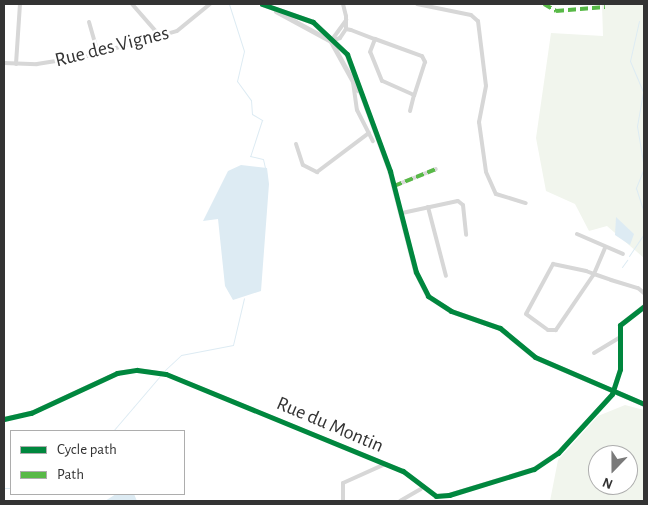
<!DOCTYPE html>
<html>
<head>
<meta charset="utf-8">
<style>
  body { margin:0 }
  #map { position:relative; width:648px; height:505px; overflow:hidden; background:#fff; font-family:"Alegreya Sans",sans-serif }
  div>[style] { position:absolute }
  .green>* { inset:0; background:#f1f5ed }
  .water>* { inset:0; background:#ddebf3 }
  .stream>* { height:1px; margin:-0.5px; padding:0 0.5px; transform-origin:0.5px; border-radius:0.5px; background:#ddebf3 }
  .minor>* { height:4px; margin:-2px; padding:0 2px; transform-origin:2px; border-radius:2px; background:#d7d7d7 }
  .tertiary>* { height:4.5px; margin:-2.25px; padding:0 2.25px; transform-origin:2.25px; border-radius:2.25px; background:#d7d7d7 }
  .quiet>* { height:4px; margin-top:-2px; transform-origin:0; background:repeating-linear-gradient(90deg,#58b947 0 8px,transparent 0 12px) }
  .cycleway>* { height:5px; margin:-2.5px; padding:0 2.5px; transform-origin:2.5px; border-radius:2.5px; background:#00873e }
  span { translate:-50% -50%; white-space:nowrap; text-align:center; line-height:1.15; -webkit-text-stroke:5px #fff; paint-order:stroke }
  .street-label { font-size:20px; color:#333 }
  .frame { position:absolute; inset:0; border:5px solid #333; pointer-events:none }
  .legend { position:absolute; left:10px; top:430px; width:175px; height:65px; box-sizing:border-box; background:#fff; border:1px solid #adadad; margin:0; padding:6px 9px; list-style:none; font-size:15px; color:#333 }
  .legend li { display:flex; align-items:center; gap:10px; height:25px }
  .legend b { width:25px; border:1px solid #adadad }
  .north { position:absolute; left:588px; top:445px; width:50px; height:50px; box-sizing:border-box; background:#fff; border:1px solid #adadad; border-radius:50%; rotate:202deg; font-size:14px; font-weight:700; line-height:20px; text-align:center; color:#333 }
  .north::after { content:''; display:block; margin:auto; width:18px; height:22px; background:#7a7a7a; clip-path:polygon(50% 0,100% 100%,50% 72%,0 100%) }
</style>
</head>
<body>
<div id="map">
  <div class="green">
    <i style="clip-path:polygon(602px 4px,644px 4px,644px 258px,607px 226px,589px 231px,575px 204px,546px 191px,536px 138px,551px 33px,603px 36px)"></i>
    <i style="clip-path:polygon(evenodd,625px 405px,644px 410px,644px 501px,550px 501px,558px 460px,598px 416px,625px 405px,598px 455px,628px 455px,628px 485px,598px 485px,598px 455px)"></i>
  </div>
  <div class="water">
    <i style="clip-path:polygon(241px 165px,267px 168px,269px 184px,261px 291px,233px 300px,225px 286px,218px 219px,203px 221px,228px 171px)"></i>
    <i style="clip-path:polygon(616px 217px,634px 234px,630px 245px,615px 235px)"></i>
    <i style="clip-path:polygon(116px 494px,134px 494px,137px 501px,105px 501px)"></i>
  </div>
  <div class="stream">
    <i style="left:229px;top:4px;width:49px;rotate:72.3deg"></i>
    <i style="left:244px;top:51px;width:31px;rotate:103deg"></i>
    <i style="left:237px;top:81px;width:24px;rotate:54deg"></i>
    <i style="left:251px;top:100px;width:14px;rotate:86deg"></i>
    <i style="left:252px;top:114px;width:12px;rotate:31deg"></i>
    <i style="left:262px;top:120px;width:38px;rotate:108deg"></i>
    <i style="left:250px;top:156px;width:13px;rotate:13deg"></i>
    <i style="left:263px;top:159px;width:9px;rotate:77deg"></i>
    <i style="left:639px;top:21px;width:41px;rotate:102.7deg"></i>
    <i style="left:630px;top:61px;width:34px;rotate:67deg"></i>
    <i style="left:643px;top:92px;width:35px;rotate:100deg"></i>
    <i style="left:637px;top:126px;width:43px;rotate:80.5deg"></i>
    <i style="left:644px;top:168px;width:22px;rotate:112deg"></i>
    <i style="left:636px;top:188px;width:26px;rotate:72deg"></i>
    <i style="left:629px;top:256px;width:27px;rotate:-56deg"></i>
    <i style="left:622px;top:267px;width:9px;rotate:-54deg"></i>
    <i style="left:165px;top:370px;width:22px;rotate:-43deg"></i>
    <i style="left:181px;top:355px;width:53px;rotate:-10.9deg"></i>
    <i style="left:233px;top:345px;width:48px;rotate:-76.8deg"></i>
    <i style="left:113px;top:431px;width:72px;rotate:-49.5deg"></i>
    <i style="left:4px;top:488px;width:7px"></i>
  </div>
  <div class="minor">
    <i style="left:132px;top:4px;width:41px;rotate:48.9deg"></i>
    <i style="left:343px;top:4px;width:12px;rotate:76deg"></i>
    <i style="left:346px;top:16px;width:13px;rotate:90deg"></i>
    <i style="left:346px;top:29px;width:11px;rotate:124deg"></i>
    <i style="left:340px;top:38px;width:9px;rotate:162deg"></i>
    <i style="left:331px;top:41px;width:26px;rotate:-54deg"></i>
    <i style="left:417px;top:4px;width:55px;rotate:11.5deg"></i>
    <i style="left:471px;top:15px;width:9px;rotate:41deg"></i>
    <i style="left:478px;top:21px;width:65px;rotate:83deg"></i>
    <i style="left:486px;top:86px;width:37px;rotate:101deg"></i>
    <i style="left:479px;top:122px;width:50px;rotate:82deg"></i>
    <i style="left:486px;top:172px;width:24px;rotate:66deg"></i>
    <i style="left:496px;top:194px;width:31px;rotate:17deg"></i>
    <i style="left:89px;top:22px;width:32px;rotate:74deg"></i>
    <i style="left:346px;top:29px;width:5px;rotate:11deg"></i>
    <i style="left:351px;top:30px;width:26px;rotate:21deg"></i>
    <i style="left:375px;top:39px;width:50px;rotate:19.9deg"></i>
    <i style="left:422px;top:56px;width:7px;rotate:63deg"></i>
    <i style="left:425px;top:62px;width:35px;rotate:108deg"></i>
    <i style="left:414px;top:95px;width:35px;rotate:-156deg"></i>
    <i style="left:382px;top:81px;width:31px;rotate:-112deg"></i>
    <i style="left:370px;top:52px;width:14px;rotate:-69deg"></i>
    <i style="left:4px;top:63px;width:33px;rotate:2deg"></i>
    <i style="left:37px;top:64px;width:51px;rotate:-9.1deg"></i>
    <i style="left:87px;top:56px;width:93px;rotate:-15.5deg"></i>
    <i style="left:177px;top:31px;width:43px;rotate:-39.3deg"></i>
    <i style="left:16px;top:64px;width:60px;rotate:-86.2deg"></i>
    <i style="left:353px;top:82px;width:28px;rotate:82deg"></i>
    <i style="left:357px;top:110px;width:35px;rotate:63deg"></i>
    <i style="left:410px;top:111px;width:16px;rotate:-76deg"></i>
    <i style="left:296px;top:144px;width:22px;rotate:72deg"></i>
    <i style="left:303px;top:165px;width:16px;rotate:27deg"></i>
    <i style="left:317px;top:172px;width:65px;rotate:-36.9deg"></i>
    <i style="left:394px;top:186px;width:45px;rotate:-22deg"></i>
    <i style="left:428px;top:207px;width:71px;rotate:75.4deg"></i>
    <i style="left:402px;top:213px;width:57px;rotate:-12.1deg"></i>
    <i style="left:458px;top:201px;width:6px;rotate:39deg"></i>
    <i style="left:463px;top:205px;width:30px;rotate:84deg"></i>
    <i style="left:577px;top:234px;width:50px;rotate:23.5deg"></i>
    <i style="left:605px;top:248px;width:28px;rotate:113deg"></i>
    <i style="left:594px;top:274px;width:68px;rotate:124.2deg"></i>
    <i style="left:556px;top:330px;width:8px;rotate:180deg"></i>
    <i style="left:548px;top:330px;width:27px;rotate:-144deg"></i>
    <i style="left:526px;top:314px;width:57px;rotate:-61.6deg"></i>
    <i style="left:553px;top:264px;width:34px;rotate:12deg"></i>
    <i style="left:586px;top:271px;width:9px;rotate:21deg"></i>
    <i style="left:594px;top:274px;width:18px;rotate:19deg"></i>
    <i style="left:611px;top:280px;width:28px;rotate:17deg"></i>
    <i style="left:638px;top:288px;width:8px;rotate:40deg"></i>
    <i style="left:594px;top:353px;width:29px;rotate:-31deg"></i>
    <i style="left:4px;top:419px;width:28px;rotate:-13deg"></i>
    <i style="left:31px;top:413px;width:95px;rotate:-24.9deg"></i>
    <i style="left:117px;top:373px;width:20px;rotate:-9deg"></i>
    <i style="left:137px;top:370px;width:29px;rotate:8deg"></i>
    <i style="left:166px;top:374px;width:256px;rotate:22.3deg"></i>
    <i style="left:403px;top:471px;width:41px;rotate:37.1deg"></i>
    <i style="left:436px;top:496px;width:13px;rotate:-4deg"></i>
    <i style="left:449px;top:495px;width:89px;rotate:-17deg"></i>
    <i style="left:534px;top:469px;width:29px;rotate:-34deg"></i>
    <i style="left:558px;top:453px;width:80px;rotate:-47.5deg"></i>
    <i style="left:612px;top:394px;width:26px;rotate:-72deg"></i>
    <i style="left:620px;top:369px;width:44px;rotate:-90deg"></i>
    <i style="left:620px;top:325px;width:31px;rotate:-38deg"></i>
    <i style="left:343px;top:501px;width:18px;rotate:-90deg"></i>
    <i style="left:343px;top:483px;width:46px;rotate:-24.3deg"></i>
    <i style="left:400px;top:501px;width:24px;rotate:-30deg"></i>
  </div>
  <div class="tertiary">
    <i style="left:262px;top:4px;width:54px;rotate:19.4deg"></i>
    <i style="left:313px;top:22px;width:47px;rotate:43.3deg"></i>
    <i style="left:347px;top:54px;width:125px;rotate:69.8deg"></i>
    <i style="left:390px;top:171px;width:104px;rotate:75.6deg"></i>
    <i style="left:416px;top:272px;width:27px;rotate:63deg"></i>
    <i style="left:428px;top:296px;width:27px;rotate:33deg"></i>
    <i style="left:451px;top:311px;width:52px;rotate:19.1deg"></i>
    <i style="left:500px;top:328px;width:45px;rotate:39.6deg"></i>
    <i style="left:535px;top:357px;width:119px;rotate:23.3deg"></i>
    <i style="left:276px;top:11px;width:63px;rotate:28.6deg"></i>
    <i style="left:331px;top:41px;width:56px;rotate:61.1deg"></i>
  </div>
  <div class="quiet">
    <i style="left:544px;top:4px;width:14px;rotate:30deg"></i>
    <i style="left:556px;top:11px;width:49px;rotate:-4.7deg"></i>
    <i style="left:394px;top:186px;width:45px;rotate:-22deg"></i>
  </div>
  <div class="cycleway">
    <i style="left:262px;top:4px;width:54px;rotate:19.4deg"></i>
    <i style="left:313px;top:22px;width:47px;rotate:43.3deg"></i>
    <i style="left:347px;top:54px;width:125px;rotate:69.8deg"></i>
    <i style="left:390px;top:171px;width:104px;rotate:75.6deg"></i>
    <i style="left:416px;top:272px;width:27px;rotate:63deg"></i>
    <i style="left:428px;top:296px;width:27px;rotate:33deg"></i>
    <i style="left:451px;top:311px;width:52px;rotate:19.1deg"></i>
    <i style="left:500px;top:328px;width:45px;rotate:39.6deg"></i>
    <i style="left:535px;top:357px;width:119px;rotate:23.3deg"></i>
    <i style="left:4px;top:419px;width:28px;rotate:-13deg"></i>
    <i style="left:31px;top:413px;width:95px;rotate:-24.9deg"></i>
    <i style="left:117px;top:373px;width:20px;rotate:-9deg"></i>
    <i style="left:137px;top:370px;width:29px;rotate:8deg"></i>
    <i style="left:166px;top:374px;width:256px;rotate:22.3deg"></i>
    <i style="left:403px;top:471px;width:41px;rotate:37.1deg"></i>
    <i style="left:436px;top:496px;width:13px;rotate:-4deg"></i>
    <i style="left:449px;top:495px;width:89px;rotate:-17deg"></i>
    <i style="left:534px;top:469px;width:29px;rotate:-34deg"></i>
    <i style="left:558px;top:453px;width:80px;rotate:-47.5deg"></i>
    <i style="left:612px;top:394px;width:26px;rotate:-72deg"></i>
    <i style="left:620px;top:369px;width:44px;rotate:-90deg"></i>
    <i style="left:620px;top:325px;width:31px;rotate:-38deg"></i>
  </div>
  <div class="street-label">
    <span style="left:112px;top:47px;rotate:-14deg">Rue des Vignes</span>
    <span style="left:330px;top:425px;rotate:23deg">Rue du Montin</span>
  </div>
  <div class="frame"></div>
  <ul class="legend">
  <li><b style="height:6px;background:#00873e"></b>Cycle path</li>
  <li><b style="height:6px;background:#58b947"></b>Path</li>
  </ul>
  <div class="north">N</div>
</div>
</body>
</html>
